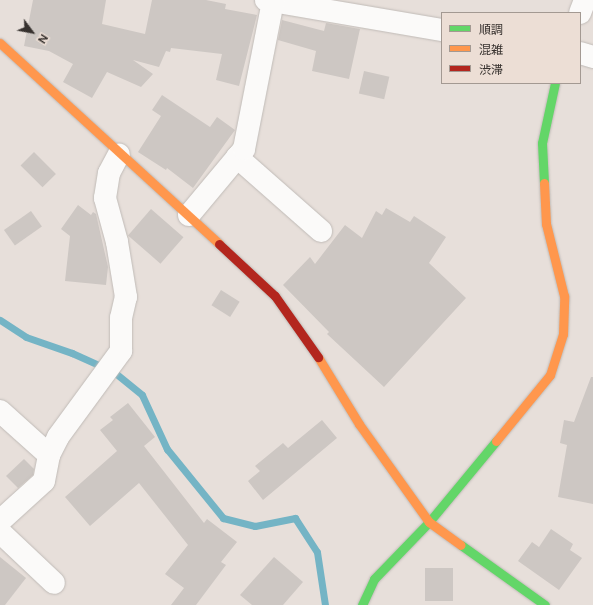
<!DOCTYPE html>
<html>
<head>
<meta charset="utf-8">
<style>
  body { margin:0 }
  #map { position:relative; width:593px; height:605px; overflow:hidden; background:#e7dfda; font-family:Figtree,"Noto Sans JP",sans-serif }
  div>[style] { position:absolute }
  .stream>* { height:7px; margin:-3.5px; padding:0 3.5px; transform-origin:3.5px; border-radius:3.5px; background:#74b4c5 }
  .building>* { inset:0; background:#cdc7c3; transform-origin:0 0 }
  .roads { filter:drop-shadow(0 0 1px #c0bbb7) drop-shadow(0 0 1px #c0bbb7) }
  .street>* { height:22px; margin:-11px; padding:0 11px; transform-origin:11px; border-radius:11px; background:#fbfaf9 }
  .fast>* { height:9px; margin:-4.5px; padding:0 4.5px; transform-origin:4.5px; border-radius:4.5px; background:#63d668 }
  .slow>* { height:9px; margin:-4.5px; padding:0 4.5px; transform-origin:4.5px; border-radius:4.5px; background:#ff974d }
  .jam>* { height:9px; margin:-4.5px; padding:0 4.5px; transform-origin:4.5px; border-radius:4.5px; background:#b3261e }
  span { translate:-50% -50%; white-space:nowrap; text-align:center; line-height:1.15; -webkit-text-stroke:4px #ecded5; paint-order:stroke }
  .legend { position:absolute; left:441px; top:12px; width:140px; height:72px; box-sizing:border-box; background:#ecded5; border:1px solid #a39992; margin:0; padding:5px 7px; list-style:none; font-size:12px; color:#36312e }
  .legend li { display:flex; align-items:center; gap:8px; height:20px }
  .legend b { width:20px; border:1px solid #a39992 }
  .north { position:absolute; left:12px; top:12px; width:40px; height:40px; -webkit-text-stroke:3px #ecded5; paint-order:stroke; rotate:122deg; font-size:11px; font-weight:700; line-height:16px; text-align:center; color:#36312e }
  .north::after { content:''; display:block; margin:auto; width:14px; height:18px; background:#36312e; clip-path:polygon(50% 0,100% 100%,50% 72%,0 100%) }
</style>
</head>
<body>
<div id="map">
  <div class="stream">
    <i style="left:0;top:320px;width:31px;rotate:33deg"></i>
    <i style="left:26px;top:337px;width:49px;rotate:19.2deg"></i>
    <i style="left:72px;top:353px;width:46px;rotate:24.3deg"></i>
    <i style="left:114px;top:372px;width:36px;rotate:39deg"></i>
    <i style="left:142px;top:395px;width:60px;rotate:65.2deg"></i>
    <i style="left:167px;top:449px;width:89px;rotate:50.9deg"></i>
    <i style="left:223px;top:518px;width:33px;rotate:14deg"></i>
    <i style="left:255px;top:526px;width:41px;rotate:-11.3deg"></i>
    <i style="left:295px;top:518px;width:40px;rotate:57.1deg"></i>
    <i style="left:317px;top:552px;width:54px;rotate:81.4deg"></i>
  </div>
  <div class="building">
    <i style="clip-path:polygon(33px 0,106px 0,102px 24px,145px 34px,152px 0,206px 0,226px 4px,225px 9px,257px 15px,239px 86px,216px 80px,222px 54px,171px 48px,170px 52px,166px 51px,159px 67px,133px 60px,153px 74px,141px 87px,107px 72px,92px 98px,63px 82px,73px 64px,49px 51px,24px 46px)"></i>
    <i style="clip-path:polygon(282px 20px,324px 31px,326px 23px,360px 29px,349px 79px,312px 71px,316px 51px,278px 40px)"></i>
    <i style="left:364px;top:71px;width:26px;height:23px;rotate:13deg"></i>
    <i style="clip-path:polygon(162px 95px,210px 127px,217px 117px,235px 130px,193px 188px,167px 168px,166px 170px,138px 152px,161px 116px,152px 110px)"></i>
    <i style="left:34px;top:152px;width:31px;height:19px;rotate:45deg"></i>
    <i style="clip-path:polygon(78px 205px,91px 215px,93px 212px,96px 214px,108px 267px,106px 285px,65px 281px,70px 236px,61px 229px)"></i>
    <i style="clip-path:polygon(386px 208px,410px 222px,414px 216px,446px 237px,429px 263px,466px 298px,384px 387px,327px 334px,329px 332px,283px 285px,310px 257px,315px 264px,345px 225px,362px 238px,376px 211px,382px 215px)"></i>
    <i style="left:151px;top:209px;width:43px;height:35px;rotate:41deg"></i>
    <i style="left:31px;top:211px;width:19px;height:33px;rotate:55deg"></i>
    <i style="left:221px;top:290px;width:22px;height:18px;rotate:32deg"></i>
    <i style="clip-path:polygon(591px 377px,593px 377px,593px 504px,558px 497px,567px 445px,560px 443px,564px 420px,574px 422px)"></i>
    <i style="clip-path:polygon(128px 403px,155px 437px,144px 446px,204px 523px,207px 519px,237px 542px,221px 562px,226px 565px,196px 605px,171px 605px,184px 588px,165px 574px,188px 545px,139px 483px,90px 526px,65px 497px,117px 451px,100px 430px,113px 420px,110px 417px)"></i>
    <i style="clip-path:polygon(322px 420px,337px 438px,263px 500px,248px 481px,260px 471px,255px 466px,283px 443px,288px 448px)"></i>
    <i style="clip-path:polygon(24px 459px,34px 469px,33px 475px,18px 488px,6px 476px)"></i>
    <i style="clip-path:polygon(551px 529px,573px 544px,570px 550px,582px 558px,559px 590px,518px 561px,532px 542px,539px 547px)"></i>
    <i style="clip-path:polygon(0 557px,26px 578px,5px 605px,0 605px)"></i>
    <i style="clip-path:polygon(274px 557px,303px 582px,283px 605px,252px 605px,240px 595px)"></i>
    <i style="left:425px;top:568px;width:28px;height:33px"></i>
  </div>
  <div class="roads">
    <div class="street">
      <i style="left:266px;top:0;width:179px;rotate:9.7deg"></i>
      <i style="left:580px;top:13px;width:14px;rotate:-69deg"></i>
      <i style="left:580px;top:53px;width:14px;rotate:17deg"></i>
      <i style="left:237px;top:157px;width:112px;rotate:41.4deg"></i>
      <i style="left:189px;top:215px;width:86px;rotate:-50.2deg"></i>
      <i style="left:244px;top:149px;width:151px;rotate:-78.9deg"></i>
      <i style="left:0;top:411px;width:66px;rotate:41.9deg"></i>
      <i style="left:0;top:521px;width:59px;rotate:-42.3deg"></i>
      <i style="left:44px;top:481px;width:26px;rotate:-79deg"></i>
      <i style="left:49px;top:455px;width:20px;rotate:-63deg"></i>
      <i style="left:58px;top:437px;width:107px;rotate:-53.8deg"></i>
      <i style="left:121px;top:351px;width:33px;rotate:-90deg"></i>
      <i style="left:121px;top:318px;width:22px;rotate:-77deg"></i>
      <i style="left:126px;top:297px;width:56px;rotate:-99.3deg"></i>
      <i style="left:117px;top:242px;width:46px;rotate:-105.3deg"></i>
      <i style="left:105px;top:198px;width:25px;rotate:-81deg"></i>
      <i style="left:109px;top:173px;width:21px;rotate:-62deg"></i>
      <i style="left:0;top:532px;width:74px;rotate:43.4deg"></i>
    </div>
    <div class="fast">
      <i style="left:544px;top:183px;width:40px;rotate:-92.9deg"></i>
      <i style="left:542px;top:143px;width:61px;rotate:-77.8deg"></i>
      <i style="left:461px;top:545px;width:103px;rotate:35.5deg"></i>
      <i style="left:362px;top:605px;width:29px;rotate:-65deg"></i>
      <i style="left:374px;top:579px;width:79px;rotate:-46deg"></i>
      <i style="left:429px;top:522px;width:105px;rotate:-50.4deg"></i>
    </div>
    <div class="slow">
      <i style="left:0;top:43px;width:297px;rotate:42.5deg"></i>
      <i style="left:318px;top:357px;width:79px;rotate:58.5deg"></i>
      <i style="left:359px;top:424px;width:120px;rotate:54.5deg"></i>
      <i style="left:429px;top:522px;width:39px;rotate:36deg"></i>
      <i style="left:496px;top:441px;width:85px;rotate:-50.7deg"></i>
      <i style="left:550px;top:375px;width:43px;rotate:-72.4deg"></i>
      <i style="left:563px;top:334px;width:38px;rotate:-88deg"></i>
      <i style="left:564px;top:296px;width:74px;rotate:-104deg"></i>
      <i style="left:546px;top:224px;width:41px;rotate:-92.8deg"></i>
    </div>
    <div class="jam">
      <i style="left:219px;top:244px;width:76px;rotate:42.9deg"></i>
      <i style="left:275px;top:296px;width:75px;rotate:54.8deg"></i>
    </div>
  </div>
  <ul class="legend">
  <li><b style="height:5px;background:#63d668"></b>順調</li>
  <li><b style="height:5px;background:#ff974d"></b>混雑</li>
  <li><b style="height:5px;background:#b3261e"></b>渋滞</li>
  </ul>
  <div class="north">N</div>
</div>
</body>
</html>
